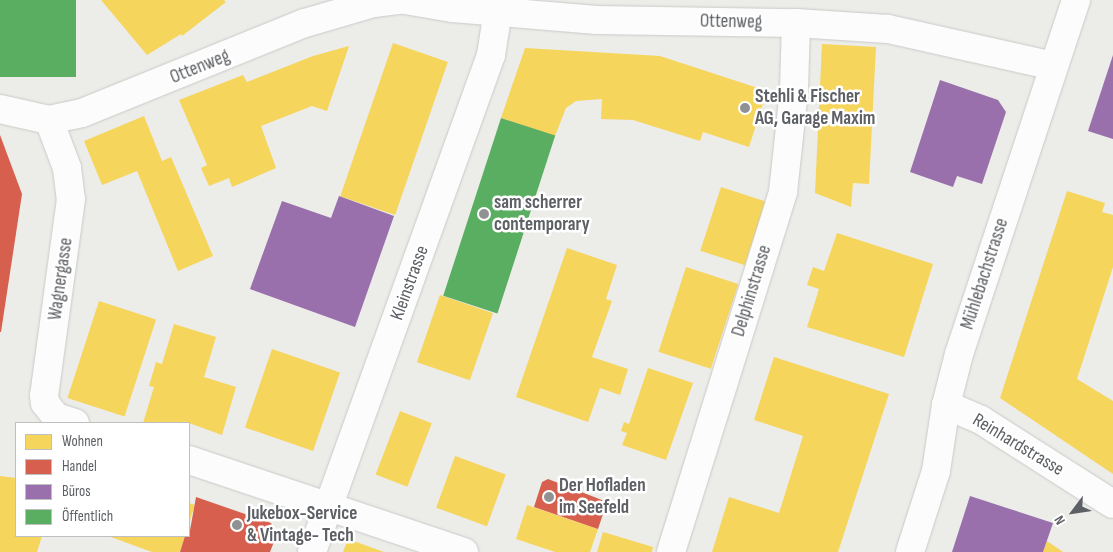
<!DOCTYPE html>
<html>
<head>
<meta charset="utf-8">
<style>
  body { margin:0 }
  #map { position:relative; width:1113px; height:552px; overflow:hidden; background:#ecece8; font-family:"Sofia Sans Condensed",sans-serif }
  div>[style] { position:absolute }
  .homes>* { inset:0; background:#f6d55c; transform-origin:0 0 }
  .shops>* { inset:0; background:#d6604d }
  .offices>* { inset:0; background:#9970ab }
  .public>* { inset:0; background:#5aae61; transform-origin:0 0 }
  .roads { filter:drop-shadow(0 0 1px #c9cac9) drop-shadow(0 0 1px #c9cac9) }
  .street>* { height:28px; margin:-14px; padding:0 14px; transform-origin:14px; border-radius:14px; background:#fcfcfc }
  .dots>* { width:14px; height:14px; translate:-50% -50%; box-sizing:border-box; border:2px solid #fff; border-radius:50% }
  span { translate:-50% -50%; white-space:nowrap; text-align:center; line-height:1.15; -webkit-text-stroke:5px #fff; paint-order:stroke }
  .street-label { font-size:19px; color:#5d6064 }
  .poi-label { font-size:19px; color:#5d6064; font-weight:700 }
  .left { translate:0 -50%; text-align:left }
  .legend { position:absolute; left:15px; top:422px; width:175px; height:115px; box-sizing:border-box; background:#fff; border:1px solid #bebfc1; margin:0; padding:6px 9px; list-style:none; font-size:15px; color:#5d6064 }
  .legend li { display:flex; align-items:center; gap:10px; height:25px }
  .legend b { width:25px; border:1px solid #bebfc1 }
  .north { position:absolute; left:1048px; top:487px; width:50px; height:50px; -webkit-text-stroke:4px #fff; paint-order:stroke; rotate:239deg; font-size:14px; font-weight:700; line-height:20px; text-align:center; color:#5d6064 }
  .north::after { content:''; display:block; margin:auto; width:18px; height:22px; background:#5d6064; clip-path:polygon(50% 0,100% 100%,50% 72%,0 100%) }
</style>
</head>
<body>
<div id="map">
  <div class="homes">
    <i style="clip-path:polygon(101px 0,224px 0,226px 2px,182px 36px,181px 34px,147px 55px)"></i>
    <i style="left:393px;top:43px;width:58px;height:162px;rotate:19deg"></i>
    <i style="clip-path:polygon(822px 44px,876px 47px,869px 184px,853px 183px,851px 207px,815px 193px)"></i>
    <i style="clip-path:polygon(349px 46px,327px 111px,312px 106px,261px 126px,276px 168px,232px 187px,229px 178px,209px 186px,201px 168px,207px 165px,179px 100px,243px 75px,247px 82px,313px 56px)"></i>
    <i style="clip-path:polygon(525px 48px,660px 56px,767px 91px,749px 147px,703px 132px,700px 141px,633px 120px,601px 119px,602px 99px,576px 101px,566px 108px,555px 136px,501px 118px)"></i>
    <i style="clip-path:polygon(144px 116px,162px 161px,171px 157px,213px 256px,178px 271px,137px 171px,102px 185px,84px 141px)"></i>
    <i style="left:721px;top:187px;width:47px;height:67px;rotate:18deg"></i>
    <i style="clip-path:polygon(1067px 191px,1105px 203px,1102px 212px,1113px 215px,1113px 267px,1077px 379px,1113px 401px,1113px 474px,1000px 398px)"></i>
    <i style="clip-path:polygon(837px 233px,933px 264px,904px 357px,807px 327px,819px 289px,807px 285px,813px 267px,824px 271px)"></i>
    <i style="clip-path:polygon(567px 248px,617px 265px,606px 299px,612px 301px,592px 357px,628px 369px,620px 395px,600px 388px,588px 422px,516px 397px)"></i>
    <i style="left:686px;top:267px;width:55px;height:89px;rotate:18deg"></i>
    <i style="left:440px;top:295px;width:56px;height:71px;rotate:19deg"></i>
    <i style="left:99px;top:301px;width:60px;height:102px;rotate:18deg"></i>
    <i style="clip-path:polygon(174px 324px,216px 337px,204px 377px,236px 387px,222px 435px,189px 423px,143px 423px,154px 387px,149px 386px,156px 362px,162px 364px)"></i>
    <i style="left:272px;top:349px;width:72px;height:83px;rotate:19deg"></i>
    <i style="clip-path:polygon(774px 357px,889px 394px,838px 552px,712px 552px,729px 497px,779px 513px,803px 436px,754px 420px)"></i>
    <i style="clip-path:polygon(648px 368px,693px 383px,666px 460px,622px 445px,627px 433px,621px 431px,624px 422px,629px 424px)"></i>
    <i style="left:400px;top:411px;width:34px;height:68px;rotate:21deg"></i>
    <i style="left:455px;top:456px;width:54px;height:55px;rotate:20deg"></i>
    <i style="clip-path:polygon(0 476px,16px 478px,16px 536px,42px 536px,37px 552px,0 552px)"></i>
    <i style="clip-path:polygon(189px 503px,195px 505px,189px 523px)"></i>
    <i style="clip-path:polygon(527px 505px,598px 529px,590px 552px,555px 552px,516px 539px)"></i>
    <i style="clip-path:polygon(603px 532px,653px 547px,652px 552px,597px 552px)"></i>
    <i style="clip-path:polygon(108px 536px,185px 536px,180px 552px,152px 552px)"></i>
    <i style="clip-path:polygon(348px 539px,384px 552px,343px 552px)"></i>
    <i style="clip-path:polygon(1047px 541px,1063px 552px,1043px 552px)"></i>
  </div>
  <div class="shops">
    <i style="clip-path:polygon(0 135px,22px 194px,1px 332px,0 332px)"></i>
    <i style="clip-path:polygon(548px 479px,607px 502px,598px 529px,534px 507px,542px 482px)"></i>
    <i style="clip-path:polygon(196px 497px,271px 523px,277px 534px,270px 552px,180px 552px,185px 536px,189px 536px)"></i>
  </div>
  <div class="offices">
    <i style="clip-path:polygon(1113px 55px,1113px 139px,1088px 131px)"></i>
    <i style="clip-path:polygon(940px 80px,998px 100px,1006px 112px,982px 184px,957px 176px,953px 187px,910px 172px)"></i>
    <i style="clip-path:polygon(339px 196px,394px 216px,355px 327px,250px 289px,282px 201px,331px 218px)"></i>
    <i style="clip-path:polygon(970px 496px,1053px 523px,1043px 552px,952px 552px)"></i>
  </div>
  <div class="public">
    <i style="left:0;top:0;width:76px;height:77px"></i>
    <i style="left:501px;top:118px;width:57px;height:187px;rotate:18deg"></i>
  </div>
  <div class="roads">
    <div class="street">
      <i style="left:405px;top:0;width:49px;rotate:9.5deg"></i>
      <i style="left:453px;top:8px;width:144px;rotate:4.8deg"></i>
      <i style="left:597px;top:20px;width:199px;rotate:0.9deg"></i>
      <i style="left:796px;top:23px;width:92px;rotate:3.7deg"></i>
      <i style="left:888px;top:29px;width:170px;rotate:12.6deg"></i>
      <i style="left:0;top:109px;width:50px;rotate:12.7deg"></i>
      <i style="left:49px;top:120px;width:34px;rotate:-12deg"></i>
      <i style="left:82px;top:113px;width:240px;rotate:-22deg"></i>
      <i style="left:305px;top:23px;width:72px;rotate:-16.2deg"></i>
      <i style="left:374px;top:3px;width:24px;rotate:-7deg"></i>
      <i style="left:49px;top:120px;width:51px;rotate:69.4deg"></i>
      <i style="left:67px;top:168px;width:31px;rotate:83deg"></i>
      <i style="left:71px;top:199px;width:198px;rotate:97.8deg"></i>
      <i style="left:44px;top:395px;width:8px;rotate:83deg"></i>
      <i style="left:45px;top:403px;width:18px;rotate:52deg"></i>
      <i style="left:56px;top:417px;width:20px;rotate:18deg"></i>
      <i style="left:946px;top:405px;width:38px;rotate:23deg"></i>
      <i style="left:981px;top:420px;width:156px;rotate:32.5deg"></i>
      <i style="left:189px;top:460px;width:290px;rotate:18.5deg"></i>
      <i style="left:312px;top:552px;width:528px;rotate:-70.19deg"></i>
      <i style="left:491px;top:55px;width:45px;rotate:-81deg"></i>
      <i style="left:671px;top:552px;width:377px;rotate:-72.7deg"></i>
      <i style="left:783px;top:192px;width:103px;rotate:-83.8deg"></i>
      <i style="left:794px;top:90px;width:67px;rotate:-88.3deg"></i>
      <i style="left:910px;top:552px;width:85px;rotate:-72.2deg"></i>
      <i style="left:936px;top:471px;width:67px;rotate:-81.4deg"></i>
      <i style="left:946px;top:405px;width:53px;rotate:-75.7deg"></i>
      <i style="left:959px;top:354px;width:373px;rotate:-71.7deg"></i>
    </div>
  </div>
  <div class="dots">
    <i style="left:745px;top:108px;background:#8f9192"></i>
    <i style="left:484px;top:214px;background:#8f9192"></i>
    <i style="left:549px;top:497px;background:#8f9192"></i>
    <i style="left:237px;top:525px;background:#8f9192"></i>
  </div>
  <div class="street-label">
    <span style="left:731px;top:22px;rotate:1deg">Ottenweg</span>
    <span style="left:200px;top:67px;rotate:-22deg">Ottenweg</span>
    <span style="left:985px;top:274px;rotate:-72deg">Mühlebachstrasse</span>
    <span style="left:61px;top:279px;rotate:-82deg">Wagnergasse</span>
    <span style="left:410px;top:283px;rotate:-70deg">Kleinstrasse</span>
    <span style="left:752px;top:291px;rotate:-73deg">Delphinstrasse</span>
    <span style="left:1018px;top:445px;rotate:31deg">Reinhardstrasse</span>
  </div>
  <div class="poi-label">
    <span class="left" style="left:755px;top:108px">Stehli &amp; Fischer<br>AG, Garage Maxim</span>
    <span class="left" style="left:494px;top:214px">sam scherrer<br>contemporary</span>
    <span class="left" style="left:559px;top:497px">Der Hofladen<br>im Seefeld</span>
    <span class="left" style="left:247px;top:525px">Jukebox-Service<br>&amp; Vintage- Tech</span>
  </div>
  <ul class="legend">
  <li><b style="height:14px;background:#f6d55c"></b>Wohnen</li>
  <li><b style="height:14px;background:#d6604d"></b>Handel</li>
  <li><b style="height:14px;background:#9970ab"></b>Büros</li>
  <li><b style="height:14px;background:#5aae61"></b>Öffentlich</li>
  </ul>
  <div class="north">N</div>
</div>
</body>
</html>
